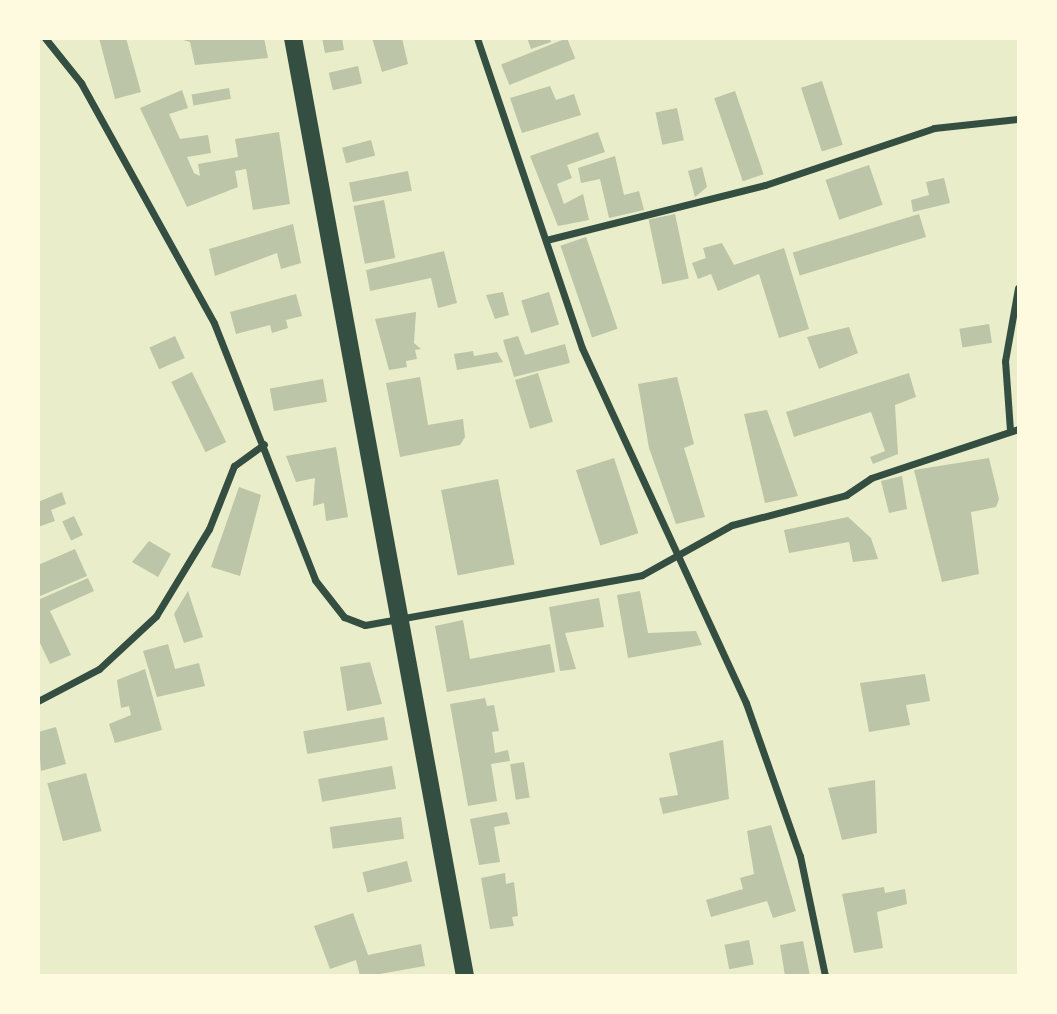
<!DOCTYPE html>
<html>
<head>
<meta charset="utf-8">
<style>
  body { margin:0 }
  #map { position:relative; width:1057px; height:1014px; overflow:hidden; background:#e9edc9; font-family:Roboto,sans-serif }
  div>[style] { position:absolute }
  .building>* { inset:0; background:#bcc5a7; transform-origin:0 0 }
  .minor>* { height:7px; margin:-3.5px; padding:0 3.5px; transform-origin:3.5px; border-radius:3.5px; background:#344e41 }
  .primary>* { height:18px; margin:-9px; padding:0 9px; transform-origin:9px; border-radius:9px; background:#344e41 }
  span { translate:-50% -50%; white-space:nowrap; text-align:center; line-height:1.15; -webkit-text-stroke:6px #fefae0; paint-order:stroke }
  .frame { position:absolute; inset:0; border:40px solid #fefae0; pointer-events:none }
</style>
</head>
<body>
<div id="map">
  <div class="building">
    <i style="clip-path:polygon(99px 38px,126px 38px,141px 92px,115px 99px)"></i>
    <i style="clip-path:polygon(177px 38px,264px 38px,268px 58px,195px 65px,190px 42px)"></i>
    <i style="clip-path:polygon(322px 38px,342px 38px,344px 50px,325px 53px)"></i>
    <i style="clip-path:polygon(372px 38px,402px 38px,408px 64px,382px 72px)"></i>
    <i style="clip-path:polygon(527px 38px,550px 38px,551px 42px,531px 49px)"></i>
    <i style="left:567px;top:38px;width:22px;height:71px;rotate:68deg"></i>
    <i style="left:358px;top:66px;width:18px;height:30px;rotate:77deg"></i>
    <i style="left:822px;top:81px;width:67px;height:22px;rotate:72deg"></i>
    <i style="clip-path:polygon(550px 86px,556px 100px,574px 94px,581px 115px,522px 133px,510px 98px)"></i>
    <i style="left:229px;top:88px;width:11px;height:38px;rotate:80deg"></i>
    <i style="clip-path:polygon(182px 90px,188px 108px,169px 114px,180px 139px,208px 135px,211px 153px,187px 157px,194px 173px,200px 176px,198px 164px,238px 157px,235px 139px,279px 132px,290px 204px,253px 210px,246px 169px,235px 171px,238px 187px,187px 207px,140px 108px)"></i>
    <i style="left:735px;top:91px;width:88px;height:22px;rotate:71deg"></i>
    <i style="left:677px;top:108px;width:33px;height:22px;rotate:78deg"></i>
    <i style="clip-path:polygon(598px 132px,605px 152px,567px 165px,572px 178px,557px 184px,564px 204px,583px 194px,589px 220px,558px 226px,530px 156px)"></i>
    <i style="left:371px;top:140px;width:16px;height:30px;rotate:75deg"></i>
    <i style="clip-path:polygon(615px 156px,624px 195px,639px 191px,644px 210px,609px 218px,600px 179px,581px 183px,578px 168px)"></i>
    <i style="left:869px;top:165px;width:42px;height:46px;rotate:71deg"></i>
    <i style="clip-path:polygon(702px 167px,707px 187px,695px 197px,688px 171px)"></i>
    <i style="left:408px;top:171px;width:20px;height:60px;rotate:79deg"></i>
    <i style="clip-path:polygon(944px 178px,950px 203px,913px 212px,911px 200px,929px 195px,926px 182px)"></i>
    <i style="left:384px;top:200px;width:59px;height:31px;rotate:79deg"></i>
    <i style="left:675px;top:214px;width:66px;height:27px;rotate:78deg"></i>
    <i style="left:919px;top:214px;width:24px;height:132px;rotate:73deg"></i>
    <i style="clip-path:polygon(293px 224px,301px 263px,281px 269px,277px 253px,215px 276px,209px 249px)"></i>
    <i style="left:586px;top:237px;width:97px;height:27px;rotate:71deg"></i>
    <i style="clip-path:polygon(722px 243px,734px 265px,784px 248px,809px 329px,779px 338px,759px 274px,718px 291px,711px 274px,698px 279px,692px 263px,706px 258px,703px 248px)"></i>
    <i style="clip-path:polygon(444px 251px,457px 303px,438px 308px,431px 278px,370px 291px,366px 270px)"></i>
    <i style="clip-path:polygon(503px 292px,509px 315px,495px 319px,486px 295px)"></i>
    <i style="left:549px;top:292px;width:34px;height:29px;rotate:73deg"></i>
    <i style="clip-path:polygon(296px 294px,302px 316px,286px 320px,288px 328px,272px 333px,270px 325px,236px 334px,230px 312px)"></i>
    <i style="clip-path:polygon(416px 312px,414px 343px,421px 349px,415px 350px,417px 359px,406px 361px,407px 367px,389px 370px,375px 319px)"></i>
    <i style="left:989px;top:324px;width:19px;height:30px;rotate:81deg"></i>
    <i style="clip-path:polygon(849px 327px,858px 353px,819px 369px,807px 337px)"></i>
    <i style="left:175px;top:336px;width:24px;height:28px;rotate:66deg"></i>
    <i style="clip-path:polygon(518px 336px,525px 355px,565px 344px,570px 363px,514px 377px,503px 340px)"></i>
    <i style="clip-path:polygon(473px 351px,474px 356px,497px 352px,503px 362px,457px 370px,454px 354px)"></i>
    <i style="left:192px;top:372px;width:78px;height:23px;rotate:64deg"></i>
    <i style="left:538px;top:373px;width:51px;height:24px;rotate:73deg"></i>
    <i style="clip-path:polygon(909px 373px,916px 397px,895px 405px,898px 454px,873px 464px,870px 457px,885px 451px,871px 412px,794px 437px,786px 412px)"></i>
    <i style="clip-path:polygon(420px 377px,428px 425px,463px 419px,465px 437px,460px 445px,400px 457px,386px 383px)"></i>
    <i style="clip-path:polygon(677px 377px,694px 444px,684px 448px,705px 517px,676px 524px,649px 448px,638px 384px)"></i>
    <i style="left:323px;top:379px;width:23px;height:54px;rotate:80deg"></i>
    <i style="clip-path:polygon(767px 410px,798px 496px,765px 503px,744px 414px)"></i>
    <i style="clip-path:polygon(336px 447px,348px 517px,326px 521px,324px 503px,313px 506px,315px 478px,296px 482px,286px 456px)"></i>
    <i style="left:614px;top:458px;width:79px;height:40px;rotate:72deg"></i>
    <i style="clip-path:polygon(989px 458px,999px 499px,996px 507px,971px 512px,979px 574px,942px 582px,914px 470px)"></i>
    <i style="clip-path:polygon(902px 476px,907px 509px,889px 513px,881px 481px)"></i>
    <i style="left:498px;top:479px;width:87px;height:58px;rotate:79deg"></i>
    <i style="clip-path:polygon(239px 487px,261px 495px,240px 576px,211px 567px)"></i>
    <i style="clip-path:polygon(62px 492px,66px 504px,51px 510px,55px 521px,38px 527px,38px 502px)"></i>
    <i style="left:74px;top:516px;width:21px;height:13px;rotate:65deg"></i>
    <i style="clip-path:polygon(848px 517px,871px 538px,878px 559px,853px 562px,849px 542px,789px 553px,784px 530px)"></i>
    <i style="clip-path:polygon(149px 541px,171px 554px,158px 577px,132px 562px)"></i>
    <i style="clip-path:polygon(75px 549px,87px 576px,38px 597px,38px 565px)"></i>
    <i style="clip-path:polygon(88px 578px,94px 591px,50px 611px,71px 655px,50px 664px,38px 639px,38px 600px)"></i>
    <i style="clip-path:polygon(188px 591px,203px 637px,184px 643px,174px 614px)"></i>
    <i style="clip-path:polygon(640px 591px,648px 633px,696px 631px,702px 645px,628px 658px,617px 595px)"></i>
    <i style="clip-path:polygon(599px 598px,604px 627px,565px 633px,576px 669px,560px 671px,549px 607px)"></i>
    <i style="clip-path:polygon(463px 620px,470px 659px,550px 644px,555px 672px,447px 692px,435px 626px)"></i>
    <i style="clip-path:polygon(168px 644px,175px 669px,199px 663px,205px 686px,157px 697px,143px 651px)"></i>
    <i style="clip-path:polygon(370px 662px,382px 704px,347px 711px,340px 667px)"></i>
    <i style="clip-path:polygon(145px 669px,162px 730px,115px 743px,109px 724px,131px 715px,129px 706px,121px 708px,117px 680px)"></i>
    <i style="clip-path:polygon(925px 674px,930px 701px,906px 705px,910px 725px,869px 732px,860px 683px)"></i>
    <i style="clip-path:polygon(485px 698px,487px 706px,494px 705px,499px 731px,492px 732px,495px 753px,508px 750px,510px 761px,491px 764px,497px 801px,468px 806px,450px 704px)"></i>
    <i style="left:384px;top:717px;width:23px;height:82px;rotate:80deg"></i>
    <i style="clip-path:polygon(56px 727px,66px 764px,41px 771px,38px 732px)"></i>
    <i style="clip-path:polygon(723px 740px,729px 799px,663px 814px,659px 798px,678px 795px,669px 753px)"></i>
    <i style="left:524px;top:762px;width:36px;height:14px;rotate:81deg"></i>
    <i style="left:392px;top:766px;width:23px;height:75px;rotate:80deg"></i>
    <i style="left:86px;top:773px;width:60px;height:40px;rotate:75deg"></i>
    <i style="clip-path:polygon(875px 780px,877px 833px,842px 840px,828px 788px)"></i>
    <i style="clip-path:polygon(507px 812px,510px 824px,494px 827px,500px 862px,479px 865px,470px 819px)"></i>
    <i style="left:401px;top:817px;width:22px;height:72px;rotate:82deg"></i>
    <i style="clip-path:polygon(771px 825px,796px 911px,773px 918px,767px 901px,711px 917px,706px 900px,743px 889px,740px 878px,754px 874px,747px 831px)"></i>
    <i style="left:407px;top:861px;width:21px;height:46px;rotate:76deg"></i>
    <i style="clip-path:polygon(505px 873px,506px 884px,514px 882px,518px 916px,512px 917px,514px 926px,490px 929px,481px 878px)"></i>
    <i style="clip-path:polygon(884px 887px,885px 893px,905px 889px,907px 904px,877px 912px,883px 948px,854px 953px,842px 894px)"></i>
    <i style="clip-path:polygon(353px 913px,368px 955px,421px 944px,425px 966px,368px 976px,360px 976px,356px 960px,330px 969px,314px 926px)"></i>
    <i style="left:749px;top:940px;width:25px;height:25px;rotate:79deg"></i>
    <i style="clip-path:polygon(803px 941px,810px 976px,785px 976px,780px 945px)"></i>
  </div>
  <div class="minor">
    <i style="left:45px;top:38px;width:58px;rotate:51.3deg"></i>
    <i style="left:81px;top:83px;width:274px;rotate:61deg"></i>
    <i style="left:214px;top:323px;width:276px;rotate:68.5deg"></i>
    <i style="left:315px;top:580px;width:47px;rotate:51.9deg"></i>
    <i style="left:344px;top:617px;width:22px;rotate:21deg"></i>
    <i style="left:365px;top:625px;width:281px;rotate:-10.2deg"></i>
    <i style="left:642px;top:575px;width:103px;rotate:-29.1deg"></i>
    <i style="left:732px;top:525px;width:118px;rotate:-14.7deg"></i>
    <i style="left:846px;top:495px;width:30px;rotate:-34deg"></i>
    <i style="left:871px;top:478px;width:155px;rotate:-18.4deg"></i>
    <i style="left:477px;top:38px;width:327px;rotate:71.3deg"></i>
    <i style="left:582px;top:348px;width:391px;rotate:65.2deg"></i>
    <i style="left:746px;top:703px;width:162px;rotate:70.6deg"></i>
    <i style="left:800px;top:856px;width:123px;rotate:78.2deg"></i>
    <i style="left:546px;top:240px;width:226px;rotate:-14.1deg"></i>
    <i style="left:765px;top:185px;width:178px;rotate:-18.6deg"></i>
    <i style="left:934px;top:128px;width:84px;rotate:-6.1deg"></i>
    <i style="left:1010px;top:430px;width:69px;rotate:-94.1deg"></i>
    <i style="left:1005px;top:361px;width:74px;rotate:-79.9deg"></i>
    <i style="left:38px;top:701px;width:69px;rotate:-27.7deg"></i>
    <i style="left:99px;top:669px;width:78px;rotate:-42.9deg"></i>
    <i style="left:156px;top:616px;width:102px;rotate:-58.7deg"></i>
    <i style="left:209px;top:529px;width:68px;rotate:-68.4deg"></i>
    <i style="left:234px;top:466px;width:37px;rotate:-36deg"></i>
  </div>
  <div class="primary">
    <i style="left:293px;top:38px;width:954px;rotate:79.61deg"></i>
  </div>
  <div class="frame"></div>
</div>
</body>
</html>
